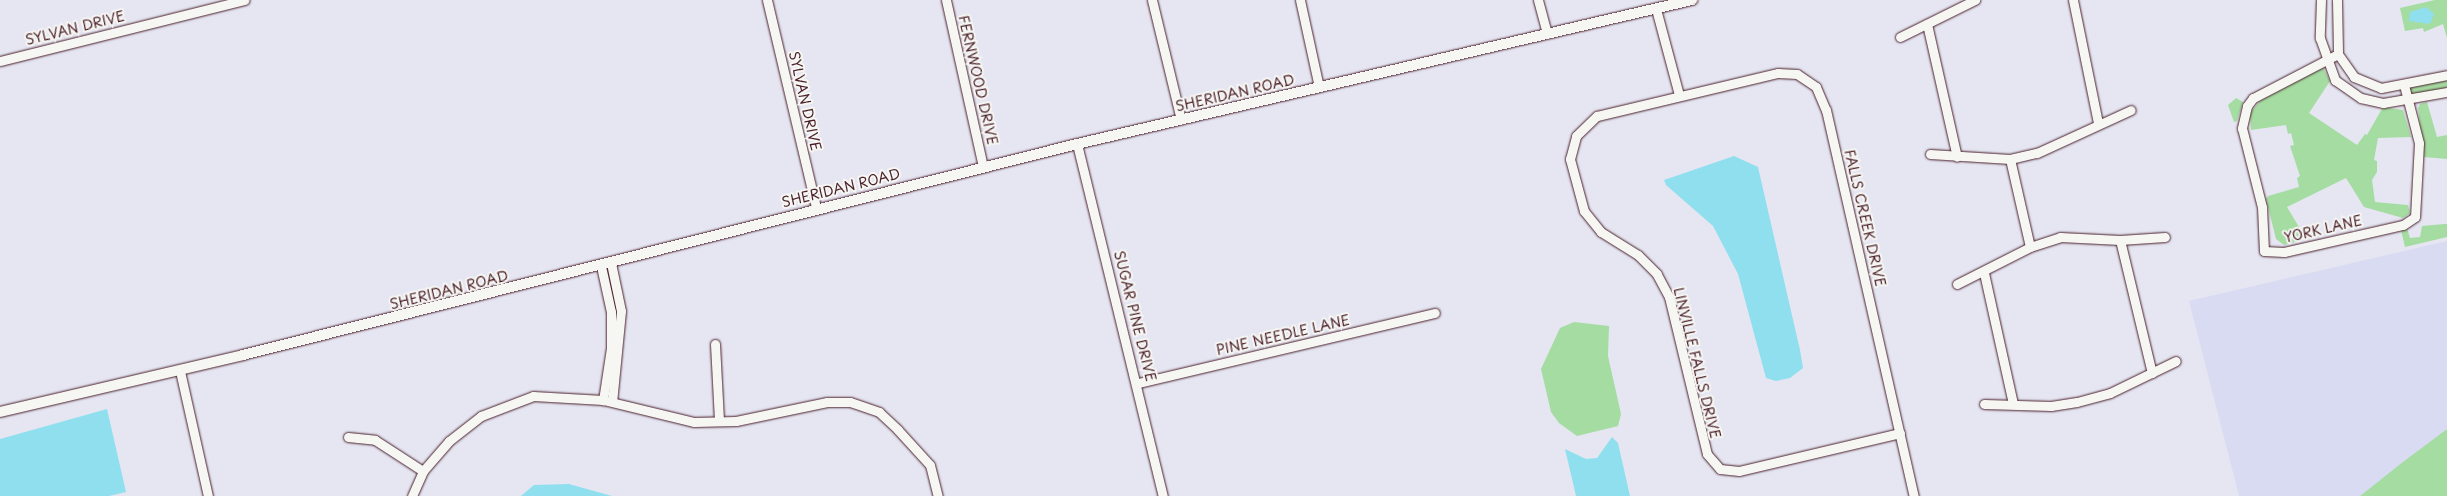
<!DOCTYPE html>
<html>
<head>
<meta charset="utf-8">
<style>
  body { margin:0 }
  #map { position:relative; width:2447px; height:496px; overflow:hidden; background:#e5e6f2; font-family:"Playpen Sans",sans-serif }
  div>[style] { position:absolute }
  .built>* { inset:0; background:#d9dbf2 }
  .green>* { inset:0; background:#a4dca1 }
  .water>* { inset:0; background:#90dfee }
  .roads { filter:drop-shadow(0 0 1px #4a1f2b) drop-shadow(0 0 1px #4a1f2b) }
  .minor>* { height:9px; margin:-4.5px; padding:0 4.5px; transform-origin:4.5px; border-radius:4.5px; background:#f6f6f2 }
  .tertiary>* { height:10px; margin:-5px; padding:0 5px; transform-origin:5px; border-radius:5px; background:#f6f6f2 }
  span { translate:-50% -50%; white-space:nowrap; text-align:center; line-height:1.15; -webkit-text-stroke:4px #f6f6f2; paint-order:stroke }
  .street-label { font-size:14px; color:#4a1f2b }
</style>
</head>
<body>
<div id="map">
  <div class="built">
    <i style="clip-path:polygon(2447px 241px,2447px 429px,2360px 496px,2239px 496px,2189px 301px)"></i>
  </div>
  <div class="green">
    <i style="clip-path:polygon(2435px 0,2447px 0,2447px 38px,2443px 24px,2424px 32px,2423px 28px,2405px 31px,2400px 8px)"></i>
    <i style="clip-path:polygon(2323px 67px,2330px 81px,2309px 113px,2357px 145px,2365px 134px,2367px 135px,2383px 107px,2403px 110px,2411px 137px,2378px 138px,2374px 160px,2377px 161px,2377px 172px,2372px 180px,2375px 202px,2408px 205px,2410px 213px,2403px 218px,2364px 207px,2346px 178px,2287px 207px,2299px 227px,2301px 240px,2284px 245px,2276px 239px,2266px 199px,2268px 196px,2299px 187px,2297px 178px,2300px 176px,2290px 146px,2294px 145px,2291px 133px,2288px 134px,2286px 125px,2251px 130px,2250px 113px,2260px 101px)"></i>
    <i style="clip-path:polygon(2447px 79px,2447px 89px,2412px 97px,2409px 89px,2412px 87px)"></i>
    <i style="clip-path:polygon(2236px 98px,2243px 102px,2237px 121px,2234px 122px,2228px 105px)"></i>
    <i style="clip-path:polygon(2427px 102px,2437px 137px,2447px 135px,2447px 159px,2424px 157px,2418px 108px,2420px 104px)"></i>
    <i style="clip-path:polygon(2444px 224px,2447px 224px,2447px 237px,2405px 247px,2401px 230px,2407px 228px,2410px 238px,2420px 237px,2422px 226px)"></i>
    <i style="clip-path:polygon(1574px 322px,1609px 326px,1608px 356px,1621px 414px,1618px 426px,1577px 436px,1559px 423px,1551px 412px,1541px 369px,1560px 328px)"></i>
    <i style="clip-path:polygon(2447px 429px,2447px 496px,2360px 496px,2403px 462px)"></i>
  </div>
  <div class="water">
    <i style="clip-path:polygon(2426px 7px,2434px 14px,2430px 24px,2409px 21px,2410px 12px)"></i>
    <i style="clip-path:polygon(1734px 156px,1758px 167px,1800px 350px,1803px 368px,1790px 378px,1776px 381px,1766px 378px,1738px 274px,1713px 226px,1666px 185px,1664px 180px)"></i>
    <i style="clip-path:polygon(107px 409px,126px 492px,109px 496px,0 496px,0 439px)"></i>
    <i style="clip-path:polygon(1612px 437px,1618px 443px,1630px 496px,1576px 496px,1565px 449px,1586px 459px,1597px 458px)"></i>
    <i style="clip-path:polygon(569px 484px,612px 496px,521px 496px,534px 485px)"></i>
  </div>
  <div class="roads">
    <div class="minor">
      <i style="left:767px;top:0;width:213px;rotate:76.7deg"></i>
      <i style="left:946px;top:0;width:171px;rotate:77.5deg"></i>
      <i style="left:1152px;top:0;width:123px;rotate:76.4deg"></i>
      <i style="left:1300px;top:0;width:89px;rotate:77.7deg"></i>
      <i style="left:1538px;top:0;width:35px;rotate:75deg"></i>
      <i style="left:2073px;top:0;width:126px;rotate:78.5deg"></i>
      <i style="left:2321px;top:0;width:38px;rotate:92deg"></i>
      <i style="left:2320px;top:38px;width:45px;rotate:70.3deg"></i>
      <i style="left:2335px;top:80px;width:32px;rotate:35deg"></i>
      <i style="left:2361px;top:98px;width:23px;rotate:13deg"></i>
      <i style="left:2383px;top:103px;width:65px;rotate:-9.8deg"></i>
      <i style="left:2337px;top:0;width:54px;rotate:88.9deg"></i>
      <i style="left:2338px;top:54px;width:28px;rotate:55deg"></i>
      <i style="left:2354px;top:77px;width:29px;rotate:22deg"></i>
      <i style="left:2381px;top:88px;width:67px;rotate:-11.1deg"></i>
      <i style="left:1656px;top:9px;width:89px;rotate:75deg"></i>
      <i style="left:1927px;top:24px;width:136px;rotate:77.3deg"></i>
      <i style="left:1900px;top:37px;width:84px;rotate:-26.3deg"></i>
      <i style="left:2338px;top:54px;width:96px;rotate:152.6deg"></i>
      <i style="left:2253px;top:98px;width:10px;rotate:127deg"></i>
      <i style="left:2247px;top:106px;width:23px;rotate:103deg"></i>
      <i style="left:2242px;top:128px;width:81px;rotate:75.8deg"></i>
      <i style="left:2262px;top:207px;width:44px;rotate:87.4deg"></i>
      <i style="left:2264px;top:251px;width:20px;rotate:3deg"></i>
      <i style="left:2284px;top:252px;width:122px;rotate:-12.8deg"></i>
      <i style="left:2403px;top:225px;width:14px;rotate:-34deg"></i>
      <i style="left:2415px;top:217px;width:74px;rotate:-86.9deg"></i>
      <i style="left:2419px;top:143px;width:60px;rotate:-104.5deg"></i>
      <i style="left:0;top:61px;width:252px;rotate:-14deg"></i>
      <i style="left:1077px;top:144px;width:362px;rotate:76.3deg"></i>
      <i style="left:1930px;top:154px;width:80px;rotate:3.6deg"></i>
      <i style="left:2010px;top:159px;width:28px;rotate:-13deg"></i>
      <i style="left:2037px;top:153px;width:103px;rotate:-24.6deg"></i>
      <i style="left:2010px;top:159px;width:90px;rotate:77.2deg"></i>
      <i style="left:2120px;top:240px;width:137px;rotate:76.5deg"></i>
      <i style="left:611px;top:263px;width:49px;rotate:78.2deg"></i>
      <i style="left:621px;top:311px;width:91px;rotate:95.6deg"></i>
      <i style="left:601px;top:266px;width:47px;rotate:77.7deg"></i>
      <i style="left:611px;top:312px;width:36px;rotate:90deg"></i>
      <i style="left:611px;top:348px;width:53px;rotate:98.7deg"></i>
      <i style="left:1984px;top:273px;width:134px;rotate:77.5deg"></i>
      <i style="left:1957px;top:284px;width:82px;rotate:-26.9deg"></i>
      <i style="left:2030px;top:247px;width:32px;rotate:-18deg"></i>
      <i style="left:2060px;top:237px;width:60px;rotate:2.9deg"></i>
      <i style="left:2120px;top:240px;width:45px;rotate:-3.8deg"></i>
      <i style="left:715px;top:344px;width:77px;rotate:87deg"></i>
      <i style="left:180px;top:371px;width:128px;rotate:77.4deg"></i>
      <i style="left:1138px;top:383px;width:305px;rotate:-13.3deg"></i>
      <i style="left:1984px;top:404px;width:67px;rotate:1.7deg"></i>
      <i style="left:2051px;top:406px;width:26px;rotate:-9deg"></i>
      <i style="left:2077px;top:402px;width:34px;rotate:-15deg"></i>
      <i style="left:2110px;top:393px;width:73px;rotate:-25.9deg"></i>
      <i style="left:1900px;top:433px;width:165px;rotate:166.7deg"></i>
      <i style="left:1739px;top:471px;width:19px;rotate:-174deg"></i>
      <i style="left:1720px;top:469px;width:20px;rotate:-131deg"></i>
      <i style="left:1707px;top:454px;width:162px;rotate:-103.6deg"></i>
      <i style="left:1669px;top:297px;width:26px;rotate:-118deg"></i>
      <i style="left:1657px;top:274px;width:27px;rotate:-135deg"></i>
      <i style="left:1638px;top:255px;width:44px;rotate:-148.1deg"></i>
      <i style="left:1601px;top:232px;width:27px;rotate:-129deg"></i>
      <i style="left:1584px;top:211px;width:54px;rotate:-105.1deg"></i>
      <i style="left:1570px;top:159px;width:24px;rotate:-75deg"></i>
      <i style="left:1576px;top:136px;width:29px;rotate:-44deg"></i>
      <i style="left:1597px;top:116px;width:186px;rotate:-13.4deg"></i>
      <i style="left:1778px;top:73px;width:19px;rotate:3deg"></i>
      <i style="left:1797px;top:74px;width:23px;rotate:34deg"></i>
      <i style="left:1816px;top:87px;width:25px;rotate:67deg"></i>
      <i style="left:1826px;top:110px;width:396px;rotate:77.2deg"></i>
      <i style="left:348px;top:437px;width:27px;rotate:6deg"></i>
      <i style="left:375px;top:440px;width:57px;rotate:32.9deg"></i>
      <i style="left:412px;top:496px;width:27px;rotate:-66deg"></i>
      <i style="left:423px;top:471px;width:40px;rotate:-49deg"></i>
      <i style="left:449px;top:441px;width:41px;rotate:-38deg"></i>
      <i style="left:481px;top:416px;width:56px;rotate:-21deg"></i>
      <i style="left:533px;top:396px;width:70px;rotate:3.3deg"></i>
      <i style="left:603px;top:400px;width:94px;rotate:13.6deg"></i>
      <i style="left:694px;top:422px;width:42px;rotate:-1.4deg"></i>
      <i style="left:736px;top:421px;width:93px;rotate:-11.8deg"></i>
      <i style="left:827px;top:402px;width:23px"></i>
      <i style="left:850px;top:402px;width:31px;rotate:19deg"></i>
      <i style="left:879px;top:412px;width:26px;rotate:43deg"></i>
      <i style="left:898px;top:430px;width:47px;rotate:47.6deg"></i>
      <i style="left:930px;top:465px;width:32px;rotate:76deg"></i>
    </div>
    <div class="tertiary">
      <i style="left:0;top:412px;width:250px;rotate:-13.2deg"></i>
      <i style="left:243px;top:355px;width:860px;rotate:-14.2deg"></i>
      <i style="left:1077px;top:144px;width:632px;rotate:-13.18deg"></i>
    </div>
  </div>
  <div class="street-label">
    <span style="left:75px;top:28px;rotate:-14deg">SYLVAN DRIVE</span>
    <span style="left:978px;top:80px;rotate:77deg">FERNWOOD DRIVE</span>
    <span style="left:1235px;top:93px;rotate:-13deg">SHERIDAN ROAD</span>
    <span style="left:805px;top:101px;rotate:77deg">SYLVAN DRIVE</span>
    <span style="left:841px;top:188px;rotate:-14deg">SHERIDAN ROAD</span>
    <span style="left:1865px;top:218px;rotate:77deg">FALLS CREEK DRIVE</span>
    <span style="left:2323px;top:229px;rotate:-13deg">YORK LANE</span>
    <span style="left:449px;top:290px;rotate:-14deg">SHERIDAN ROAD</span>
    <span style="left:1135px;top:316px;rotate:76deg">SUGAR PINE DRIVE</span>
    <span style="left:1283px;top:335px;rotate:-13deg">PINE NEEDLE LANE</span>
    <span style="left:1697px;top:363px;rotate:76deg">LINVILLE FALLS DRIVE</span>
  </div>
</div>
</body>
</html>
